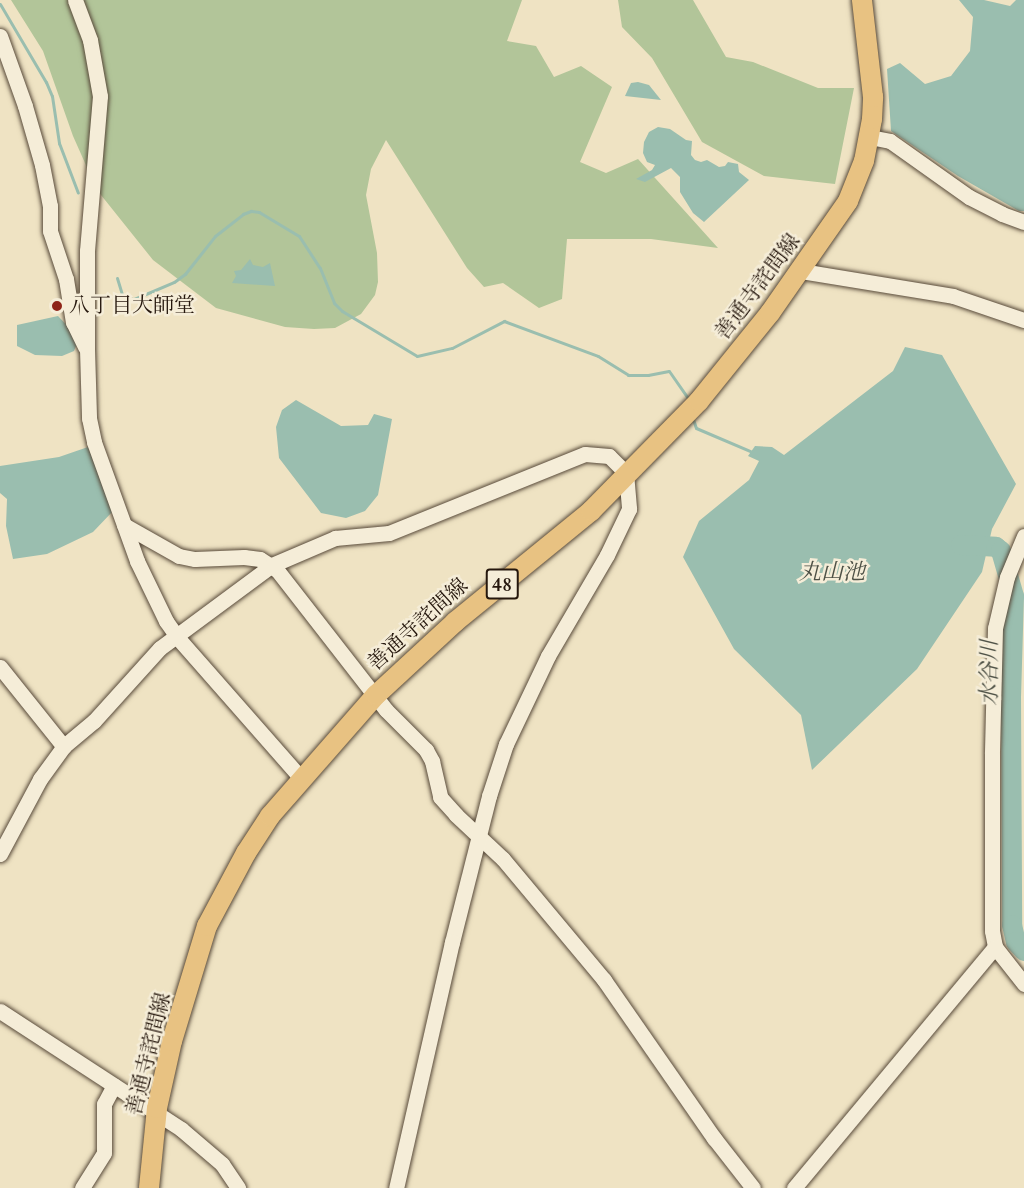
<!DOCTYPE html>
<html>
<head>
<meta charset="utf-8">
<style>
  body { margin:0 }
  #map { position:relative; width:1024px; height:1188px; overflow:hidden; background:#efe3c3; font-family:Cardo,"Noto Serif JP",serif }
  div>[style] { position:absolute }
  .green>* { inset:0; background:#b2c599 }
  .water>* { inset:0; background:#9abeaf }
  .stream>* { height:3px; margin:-1.5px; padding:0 1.5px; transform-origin:1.5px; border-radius:1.5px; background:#9abeaf }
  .river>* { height:20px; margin:-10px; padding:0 10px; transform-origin:10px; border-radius:10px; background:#9abeaf }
  .roads { filter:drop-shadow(0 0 2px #584a3a) drop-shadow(0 0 2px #584a3a) }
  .minor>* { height:15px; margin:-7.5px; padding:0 7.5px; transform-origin:7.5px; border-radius:7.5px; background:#f5edd8 }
  .major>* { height:20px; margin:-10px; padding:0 10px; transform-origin:10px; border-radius:10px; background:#e8c282 }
  .dots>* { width:16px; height:16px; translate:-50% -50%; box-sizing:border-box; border:3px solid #f5edd8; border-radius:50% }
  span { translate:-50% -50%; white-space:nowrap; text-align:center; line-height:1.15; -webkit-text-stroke:5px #f5edd8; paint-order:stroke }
  .shield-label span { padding:2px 4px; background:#f5edd8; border:2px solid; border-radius:4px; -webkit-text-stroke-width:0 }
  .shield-label { font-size:20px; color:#25170d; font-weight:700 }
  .street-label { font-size:21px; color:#25170d }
  .poi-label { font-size:21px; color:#25170d }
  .left { translate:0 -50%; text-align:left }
  .water-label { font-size:22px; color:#4e5146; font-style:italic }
</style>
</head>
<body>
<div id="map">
  <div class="green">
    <i style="clip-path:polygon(11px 0,522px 0,507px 41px,536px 46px,554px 77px,581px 66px,612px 87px,580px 162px,606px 173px,638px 159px,718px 248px,651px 239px,567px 239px,562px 299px,539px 308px,503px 283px,484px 287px,467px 268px,386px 140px,371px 169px,366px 195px,377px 253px,378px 282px,375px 295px,361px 314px,335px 328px,314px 329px,285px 327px,216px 308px,153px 260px,97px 190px,73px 136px,43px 51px)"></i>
    <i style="clip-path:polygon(618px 0,693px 0,726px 57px,753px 62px,818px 88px,854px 88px,835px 184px,764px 176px,702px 142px,652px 58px,622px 27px)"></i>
  </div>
  <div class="water">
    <i style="clip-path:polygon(959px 0,984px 0,1010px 6px,1016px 0,1024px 0,1024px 211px,1019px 211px,958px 176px,891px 131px,887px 69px,900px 63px,925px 84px,951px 76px,970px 51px,973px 17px)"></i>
    <i style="clip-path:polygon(638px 82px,649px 85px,661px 100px,625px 96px,631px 83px)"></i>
    <i style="clip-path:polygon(658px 127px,670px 129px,686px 140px,692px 141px,691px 155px,695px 160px,701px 162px,707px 160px,719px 167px,725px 166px,728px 162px,738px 164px,739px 172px,749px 180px,704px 222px,693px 213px,680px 192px,680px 177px,671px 168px,645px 182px,636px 179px,652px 170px,655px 165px,647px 162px,643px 153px,644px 142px,649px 132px)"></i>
    <i style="clip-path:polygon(250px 259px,253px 265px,263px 267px,270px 263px,275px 286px,232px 283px,236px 276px,234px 271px,241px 270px)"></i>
    <i style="clip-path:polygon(58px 316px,76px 335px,78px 341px,74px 351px,62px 356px,35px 355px,17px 346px,17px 325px)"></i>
    <i style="clip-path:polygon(905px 347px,942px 355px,1016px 484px,992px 529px,982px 572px,917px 669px,812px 770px,801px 715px,734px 649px,683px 557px,699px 521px,749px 480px,759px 461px,748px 456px,755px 446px,772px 447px,784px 455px,893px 371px)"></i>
    <i style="clip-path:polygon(296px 400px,341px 426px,368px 425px,374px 414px,392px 419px,378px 495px,365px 511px,346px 518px,321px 513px,279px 458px,276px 427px,282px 410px)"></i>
    <i style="clip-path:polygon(88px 447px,114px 510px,93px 532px,47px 554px,13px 559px,6px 526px,7px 499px,0 493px,0 466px,59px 457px)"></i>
  </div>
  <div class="stream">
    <i style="left:0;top:4px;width:91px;rotate:59.5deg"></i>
    <i style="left:46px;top:82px;width:15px;rotate:67deg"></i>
    <i style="left:52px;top:96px;width:48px;rotate:81.5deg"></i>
    <i style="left:59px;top:143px;width:53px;rotate:69.2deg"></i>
    <i style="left:117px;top:278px;width:21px;rotate:73deg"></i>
    <i style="left:123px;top:298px;width:11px;rotate:5deg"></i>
    <i style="left:134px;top:299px;width:43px;rotate:-23deg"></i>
    <i style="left:174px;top:282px;width:14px;rotate:-36deg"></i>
    <i style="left:185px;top:274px;width:48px;rotate:-51.7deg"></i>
    <i style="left:215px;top:236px;width:36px;rotate:-38deg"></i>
    <i style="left:243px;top:214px;width:9px;rotate:-21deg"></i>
    <i style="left:251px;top:211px;width:8px;rotate:7deg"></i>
    <i style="left:259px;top:212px;width:47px;rotate:31deg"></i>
    <i style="left:299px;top:236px;width:38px;rotate:57deg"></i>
    <i style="left:320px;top:268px;width:38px;rotate:68deg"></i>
    <i style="left:334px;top:303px;width:11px;rotate:45deg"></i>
    <i style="left:342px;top:311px;width:87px;rotate:31deg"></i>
    <i style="left:417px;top:356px;width:36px;rotate:-13deg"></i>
    <i style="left:452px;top:348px;width:59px;rotate:-27.4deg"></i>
    <i style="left:504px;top:321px;width:100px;rotate:20.4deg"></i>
    <i style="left:598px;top:356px;width:36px;rotate:32deg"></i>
    <i style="left:628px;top:375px;width:20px"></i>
    <i style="left:648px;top:375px;width:21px;rotate:-11deg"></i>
    <i style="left:669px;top:371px;width:33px;rotate:55deg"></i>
    <i style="left:693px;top:419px;width:9px;rotate:72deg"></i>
    <i style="left:696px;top:428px;width:59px;rotate:23.1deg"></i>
  </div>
  <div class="river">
    <i style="left:961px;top:545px;width:35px;rotate:3deg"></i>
    <i style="left:996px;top:547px;width:6px;rotate:39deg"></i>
    <i style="left:1001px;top:551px;width:47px;rotate:73.9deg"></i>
    <i style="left:1014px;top:596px;width:100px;rotate:91.7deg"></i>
    <i style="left:1011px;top:696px;width:229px;rotate:89.7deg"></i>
    <i style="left:1012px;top:925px;width:17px;rotate:77deg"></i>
    <i style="left:1016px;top:942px;width:12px;rotate:48deg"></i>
  </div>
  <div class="roads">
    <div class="minor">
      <i style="left:75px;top:0;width:43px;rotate:69.4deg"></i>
      <i style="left:90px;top:40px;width:57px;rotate:79.9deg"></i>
      <i style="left:100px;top:96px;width:156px;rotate:94.8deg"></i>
      <i style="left:87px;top:251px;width:98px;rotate:90deg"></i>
      <i style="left:87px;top:349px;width:69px;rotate:88.3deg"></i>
      <i style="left:89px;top:418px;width:25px;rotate:78deg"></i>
      <i style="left:94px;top:442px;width:127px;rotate:70.1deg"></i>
      <i style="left:137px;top:561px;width:67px;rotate:64.2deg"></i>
      <i style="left:166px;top:621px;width:19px;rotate:55deg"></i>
      <i style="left:177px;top:637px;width:188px;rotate:48.7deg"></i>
      <i style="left:0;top:36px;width:74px;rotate:70.3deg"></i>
      <i style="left:25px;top:106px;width:61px;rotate:73.9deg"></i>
      <i style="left:42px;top:165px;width:42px;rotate:79deg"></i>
      <i style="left:50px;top:206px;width:25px;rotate:90deg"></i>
      <i style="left:50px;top:231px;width:51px;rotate:71.6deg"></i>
      <i style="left:66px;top:279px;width:44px;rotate:80.8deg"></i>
      <i style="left:73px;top:322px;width:28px;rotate:64deg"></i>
      <i style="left:870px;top:137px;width:20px;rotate:11deg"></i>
      <i style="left:890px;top:141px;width:97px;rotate:35.3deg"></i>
      <i style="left:969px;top:197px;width:37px;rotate:27deg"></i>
      <i style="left:1002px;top:214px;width:23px;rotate:20deg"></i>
      <i style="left:801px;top:271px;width:154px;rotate:9.3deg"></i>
      <i style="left:953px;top:296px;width:75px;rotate:18.7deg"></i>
      <i style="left:124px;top:525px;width:63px;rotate:29.4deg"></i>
      <i style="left:179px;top:556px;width:16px;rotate:11deg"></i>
      <i style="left:195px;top:559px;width:49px;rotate:-2.3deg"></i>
      <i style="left:244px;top:557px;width:16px;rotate:7deg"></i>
      <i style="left:260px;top:559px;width:20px;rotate:33deg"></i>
      <i style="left:277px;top:570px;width:177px;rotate:52.1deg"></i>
      <i style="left:386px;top:710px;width:57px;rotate:45deg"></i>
      <i style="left:426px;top:750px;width:13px;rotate:61deg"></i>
      <i style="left:432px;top:761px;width:37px;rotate:77deg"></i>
      <i style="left:440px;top:797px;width:24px;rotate:48deg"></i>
      <i style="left:456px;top:815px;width:64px;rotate:43.1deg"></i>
      <i style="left:503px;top:859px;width:158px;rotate:50.1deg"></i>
      <i style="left:604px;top:980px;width:193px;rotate:55.2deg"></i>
      <i style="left:714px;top:1138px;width:63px;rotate:52deg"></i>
      <i style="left:1024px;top:536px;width:44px;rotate:112.5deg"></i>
      <i style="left:1007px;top:577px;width:52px;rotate:103.2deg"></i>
      <i style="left:995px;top:628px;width:126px;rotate:91.4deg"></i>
      <i style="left:992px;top:754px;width:177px;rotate:90deg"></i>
      <i style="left:992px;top:931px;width:16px;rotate:79deg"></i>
      <i style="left:995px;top:947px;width:47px;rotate:51.9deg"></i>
      <i style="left:0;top:667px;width:102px;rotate:51.3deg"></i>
      <i style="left:0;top:854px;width:85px;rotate:-61.9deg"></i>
      <i style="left:40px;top:779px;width:41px;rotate:-54deg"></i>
      <i style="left:64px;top:746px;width:39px;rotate:-40deg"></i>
      <i style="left:94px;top:721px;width:98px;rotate:-47.9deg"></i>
      <i style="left:160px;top:648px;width:139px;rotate:-36.5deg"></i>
      <i style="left:272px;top:565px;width:69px;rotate:-23.2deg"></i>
      <i style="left:335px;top:538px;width:54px;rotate:-5.3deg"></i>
      <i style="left:389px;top:533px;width:211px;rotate:-22deg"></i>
      <i style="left:585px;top:454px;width:24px;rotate:5deg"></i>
      <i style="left:609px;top:456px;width:24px;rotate:45deg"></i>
      <i style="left:626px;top:473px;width:36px;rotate:85deg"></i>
      <i style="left:629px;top:509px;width:51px;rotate:115.6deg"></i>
      <i style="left:607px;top:555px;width:117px;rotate:120.3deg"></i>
      <i style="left:548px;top:656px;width:98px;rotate:115.5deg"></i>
      <i style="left:506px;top:744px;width:55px;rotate:108.1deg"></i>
      <i style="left:489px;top:796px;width:151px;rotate:104.2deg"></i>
      <i style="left:452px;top:942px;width:252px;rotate:102.8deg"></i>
      <i style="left:0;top:1011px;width:216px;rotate:33.1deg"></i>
      <i style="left:181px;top:1129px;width:54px;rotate:40.5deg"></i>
      <i style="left:222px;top:1164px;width:29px;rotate:56deg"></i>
      <i style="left:82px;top:1188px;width:41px;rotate:-57.8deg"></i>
      <i style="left:104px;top:1153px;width:49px;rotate:-90deg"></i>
      <i style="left:104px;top:1104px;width:21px;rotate:-62deg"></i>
      <i style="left:794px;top:1188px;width:314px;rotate:-50.2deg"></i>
    </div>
    <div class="major">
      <i style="left:149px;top:1188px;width:80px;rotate:-84.3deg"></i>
      <i style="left:157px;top:1108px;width:69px;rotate:-77.4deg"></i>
      <i style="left:172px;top:1041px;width:120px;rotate:-73.1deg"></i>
      <i style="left:207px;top:926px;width:83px;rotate:-61.9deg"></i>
      <i style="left:246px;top:853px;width:44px;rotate:-57deg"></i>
      <i style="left:270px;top:816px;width:161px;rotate:-48.8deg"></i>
      <i style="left:376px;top:695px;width:108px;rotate:-42.7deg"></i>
      <i style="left:455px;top:622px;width:176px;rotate:-39.2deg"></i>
      <i style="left:591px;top:511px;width:154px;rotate:-45.5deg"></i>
      <i style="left:699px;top:401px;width:113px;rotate:-51.1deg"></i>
      <i style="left:770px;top:313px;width:136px;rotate:-55.1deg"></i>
      <i style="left:848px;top:201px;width:43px;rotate:-68.2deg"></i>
      <i style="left:864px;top:161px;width:43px;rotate:-79.2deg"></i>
      <i style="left:872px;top:119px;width:22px;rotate:-87deg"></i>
      <i style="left:873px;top:97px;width:98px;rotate:-96.5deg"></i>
    </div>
  </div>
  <div class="dots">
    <i style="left:57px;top:306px;background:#8f2418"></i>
  </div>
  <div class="shield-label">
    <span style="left:502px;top:584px">48</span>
  </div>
  <div class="street-label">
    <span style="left:758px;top:287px;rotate:-53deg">善通寺詫間線</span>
    <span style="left:418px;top:625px;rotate:-42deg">善通寺詫間線</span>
    <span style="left:149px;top:1054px;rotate:-76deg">善通寺詫間線</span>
  </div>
  <div class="poi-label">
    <span class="left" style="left:69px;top:306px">八丁目大師堂</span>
  </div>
  <div class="water-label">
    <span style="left:832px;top:573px">丸山池</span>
    <span style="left:990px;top:673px;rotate:-90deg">水谷川</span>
  </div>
</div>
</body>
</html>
